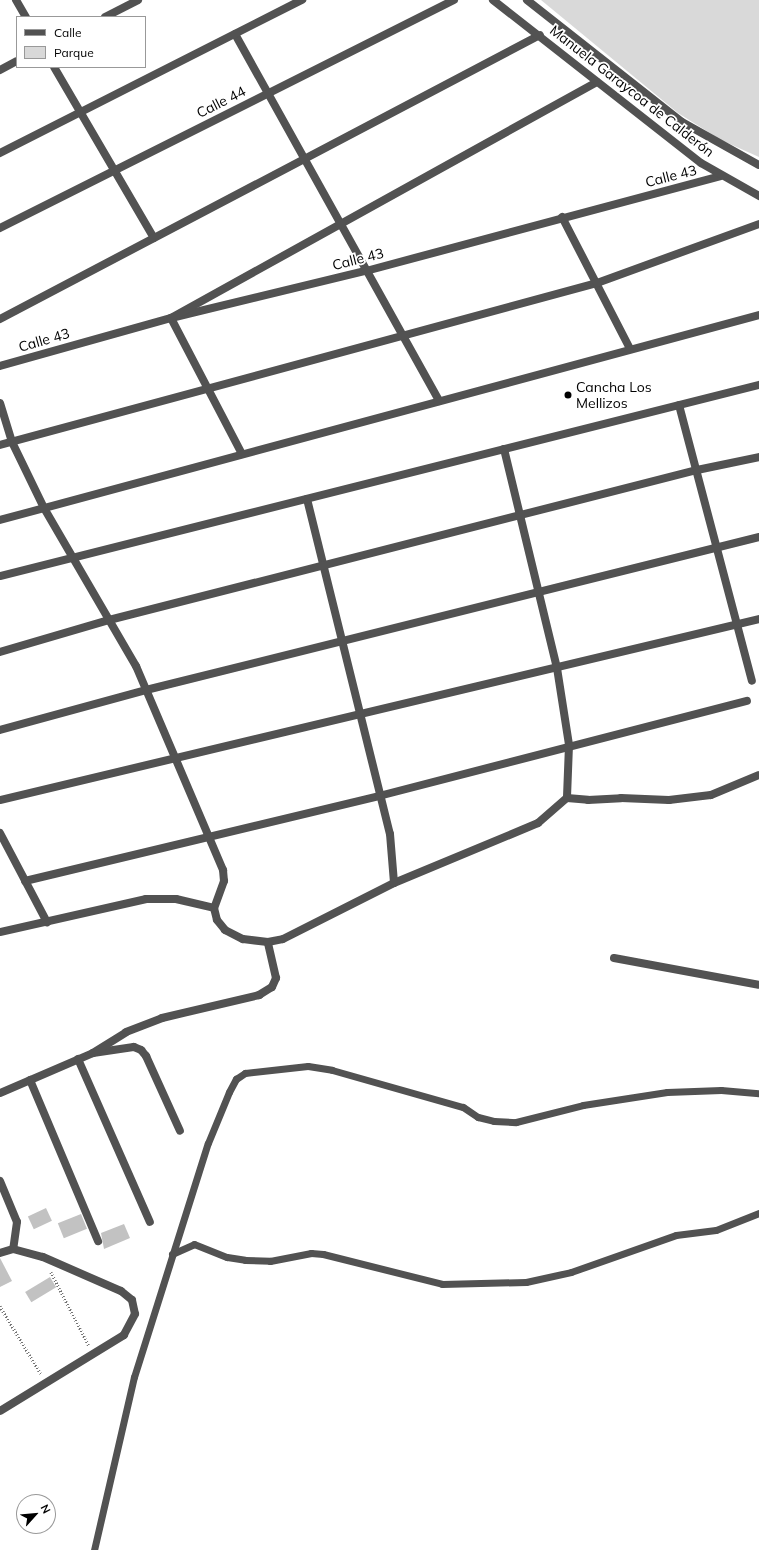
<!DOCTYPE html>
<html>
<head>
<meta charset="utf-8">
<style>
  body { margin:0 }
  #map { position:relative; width:759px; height:1550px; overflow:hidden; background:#fff; font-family:Mulish,sans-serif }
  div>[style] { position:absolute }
  .green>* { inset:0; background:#d9d9d9 }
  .building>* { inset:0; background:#c2c2c2; transform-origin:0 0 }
  .path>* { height:2.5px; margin-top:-1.25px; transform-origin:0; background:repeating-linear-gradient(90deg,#747474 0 1px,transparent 0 3px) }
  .service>* { height:7px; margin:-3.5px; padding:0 3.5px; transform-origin:3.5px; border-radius:3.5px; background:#525252 }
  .minor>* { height:8px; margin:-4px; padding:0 4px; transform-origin:4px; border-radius:4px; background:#525252 }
  .tertiary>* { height:8px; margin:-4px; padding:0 4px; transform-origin:4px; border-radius:4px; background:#525252 }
  .dots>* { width:11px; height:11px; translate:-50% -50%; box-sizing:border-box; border:2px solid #fff; border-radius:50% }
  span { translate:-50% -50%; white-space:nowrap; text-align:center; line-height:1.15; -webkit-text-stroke:3.5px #fff; paint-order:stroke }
  .street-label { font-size:14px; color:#000 }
  .poi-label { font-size:14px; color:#000 }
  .left { translate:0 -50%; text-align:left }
  .legend { position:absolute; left:16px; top:16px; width:130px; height:52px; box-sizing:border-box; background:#fff; border:1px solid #999; margin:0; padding:5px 7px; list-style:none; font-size:12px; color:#000 }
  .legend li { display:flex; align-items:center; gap:8px; height:20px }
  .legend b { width:20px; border:1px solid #999 }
  .north { position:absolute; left:16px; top:1494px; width:40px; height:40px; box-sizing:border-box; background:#fff; border:1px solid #999; border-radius:50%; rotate:63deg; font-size:11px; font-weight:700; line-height:16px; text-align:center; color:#000 }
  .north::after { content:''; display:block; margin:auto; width:14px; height:18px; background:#000; clip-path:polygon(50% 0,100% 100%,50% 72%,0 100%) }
</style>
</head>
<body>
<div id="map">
  <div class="green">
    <i style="clip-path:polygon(541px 0,759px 0,759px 157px,721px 140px,678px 113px)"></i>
  </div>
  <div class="building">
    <i style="left:46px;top:1208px;width:14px;height:20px;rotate:65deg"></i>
    <i style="left:81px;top:1214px;width:16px;height:25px;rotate:68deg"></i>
    <i style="clip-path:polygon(124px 1224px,130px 1238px,104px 1249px,101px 1233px)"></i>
    <i style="clip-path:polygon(0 1258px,12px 1281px,0 1287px)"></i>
    <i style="left:50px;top:1277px;width:12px;height:29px;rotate:59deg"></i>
  </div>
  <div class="path">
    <i style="left:51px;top:1272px;width:83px;rotate:62.8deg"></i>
    <i style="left:0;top:1306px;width:79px;rotate:58.9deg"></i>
  </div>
  <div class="service">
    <i style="left:172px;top:1254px;width:24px;rotate:-24deg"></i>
    <i style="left:194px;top:1244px;width:35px;rotate:22deg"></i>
    <i style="left:227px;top:1257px;width:18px;rotate:9deg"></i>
    <i style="left:245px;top:1260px;width:25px;rotate:2deg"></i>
    <i style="left:270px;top:1261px;width:42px;rotate:-11deg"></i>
    <i style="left:311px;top:1253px;width:12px;rotate:5deg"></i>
    <i style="left:323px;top:1254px;width:123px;rotate:14.1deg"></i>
    <i style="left:442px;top:1284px;width:84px;rotate:-1.4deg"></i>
    <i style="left:526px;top:1282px;width:46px;rotate:-12.5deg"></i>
    <i style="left:571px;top:1272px;width:111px;rotate:-19.4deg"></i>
    <i style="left:676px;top:1235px;width:40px;rotate:-7.1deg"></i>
    <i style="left:716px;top:1230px;width:46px;rotate:-21.6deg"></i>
    <i style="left:94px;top:1550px;width:178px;rotate:-77deg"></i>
    <i style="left:134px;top:1377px;width:245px;rotate:-72.5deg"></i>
    <i style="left:208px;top:1143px;width:55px;rotate:-67.6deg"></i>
    <i style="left:229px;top:1092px;width:15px;rotate:-62deg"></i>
    <i style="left:236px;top:1079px;width:11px;rotate:-34deg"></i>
    <i style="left:245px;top:1073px;width:63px;rotate:-6.3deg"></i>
    <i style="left:308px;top:1066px;width:24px;rotate:9deg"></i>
    <i style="left:332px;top:1070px;width:136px;rotate:15.8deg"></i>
    <i style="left:463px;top:1107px;width:18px;rotate:34deg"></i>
    <i style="left:478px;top:1117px;width:16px;rotate:14deg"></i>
    <i style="left:494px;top:1121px;width:22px;rotate:3deg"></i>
    <i style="left:516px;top:1122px;width:69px;rotate:-14.2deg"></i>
    <i style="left:583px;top:1105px;width:85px;rotate:-8.8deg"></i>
    <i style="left:667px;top:1092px;width:54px;rotate:-2.1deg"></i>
    <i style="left:721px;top:1090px;width:38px;rotate:5deg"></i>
  </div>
  <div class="minor">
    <i style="left:16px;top:0;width:20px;rotate:60deg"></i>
    <i style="left:105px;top:17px;width:37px;rotate:-27deg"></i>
    <i style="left:235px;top:34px;width:420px;rotate:60.9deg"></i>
    <i style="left:54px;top:67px;width:198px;rotate:59.7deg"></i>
    <i style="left:0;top:70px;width:19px;rotate:-28deg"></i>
    <i style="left:0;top:153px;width:339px;rotate:-26.9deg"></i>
    <i style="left:562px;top:217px;width:148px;rotate:62.7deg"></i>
    <i style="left:0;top:228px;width:508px;rotate:-26.67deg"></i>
    <i style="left:0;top:319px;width:610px;rotate:-27.74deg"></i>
    <i style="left:0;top:366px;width:178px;rotate:-15.7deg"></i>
    <i style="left:171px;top:318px;width:201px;rotate:-13.6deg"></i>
    <i style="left:366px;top:271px;width:367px;rotate:-15deg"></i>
    <i style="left:0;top:403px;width:41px;rotate:72.9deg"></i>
    <i style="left:12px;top:442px;width:73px;rotate:64.1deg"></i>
    <i style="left:44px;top:508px;width:183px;rotate:59.8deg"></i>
    <i style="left:136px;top:666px;width:222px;rotate:66.9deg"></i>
    <i style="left:223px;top:870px;width:11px;rotate:85deg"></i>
    <i style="left:224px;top:881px;width:29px;rotate:110deg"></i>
    <i style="left:214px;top:908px;width:12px;rotate:76deg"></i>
    <i style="left:217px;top:920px;width:13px;rotate:51deg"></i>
    <i style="left:225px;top:930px;width:20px;rotate:27deg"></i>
    <i style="left:243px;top:939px;width:25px;rotate:7deg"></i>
    <i style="left:268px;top:942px;width:15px;rotate:-11deg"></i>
    <i style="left:283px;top:939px;width:124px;rotate:-26.8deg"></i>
    <i style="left:394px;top:883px;width:156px;rotate:-22.6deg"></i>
    <i style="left:538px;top:823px;width:38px;rotate:-41deg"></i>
    <i style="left:567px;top:798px;width:21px;rotate:5deg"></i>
    <i style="left:588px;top:800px;width:33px;rotate:-3deg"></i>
    <i style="left:621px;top:798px;width:48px;rotate:2.4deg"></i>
    <i style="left:669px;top:800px;width:42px;rotate:-6.8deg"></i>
    <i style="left:711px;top:795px;width:52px;rotate:-22.6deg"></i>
    <i style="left:679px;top:405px;width:285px;rotate:75.2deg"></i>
    <i style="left:0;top:445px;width:619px;rotate:-15.18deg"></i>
    <i style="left:597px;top:283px;width:172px;rotate:-20deg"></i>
    <i style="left:504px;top:449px;width:225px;rotate:76.4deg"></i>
    <i style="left:557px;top:668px;width:78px;rotate:81.1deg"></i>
    <i style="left:569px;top:745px;width:53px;rotate:92.2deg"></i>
    <i style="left:242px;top:454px;width:153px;rotate:-117.6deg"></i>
    <i style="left:171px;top:318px;width:487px;rotate:-29deg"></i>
    <i style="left:307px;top:499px;width:345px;rotate:76.1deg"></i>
    <i style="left:390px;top:834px;width:49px;rotate:85.3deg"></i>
    <i style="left:0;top:520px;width:786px;rotate:-15.11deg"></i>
    <i style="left:0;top:576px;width:783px;rotate:-14.13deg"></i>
    <i style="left:0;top:652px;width:114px;rotate:-16.4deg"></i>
    <i style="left:109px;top:620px;width:607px;rotate:-14.31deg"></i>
    <i style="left:697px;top:470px;width:63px;rotate:-11.8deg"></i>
    <i style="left:0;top:730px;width:151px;rotate:-15.3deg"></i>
    <i style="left:146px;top:690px;width:632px;rotate:-14.01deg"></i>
    <i style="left:0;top:800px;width:780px;rotate:-13.41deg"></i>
    <i style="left:0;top:833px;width:101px;rotate:62.2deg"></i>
    <i style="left:25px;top:881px;width:364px;rotate:-13.5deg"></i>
    <i style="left:379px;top:796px;width:380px;rotate:-14.5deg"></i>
    <i style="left:0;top:932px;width:150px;rotate:-12.7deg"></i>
    <i style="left:146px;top:899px;width:30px"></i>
    <i style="left:176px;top:899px;width:39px;rotate:13deg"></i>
    <i style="left:614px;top:958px;width:147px;rotate:10.5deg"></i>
    <i style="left:93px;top:1053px;width:41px;rotate:-8.3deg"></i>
    <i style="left:134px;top:1047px;width:8px;rotate:23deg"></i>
    <i style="left:141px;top:1050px;width:8px;rotate:50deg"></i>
    <i style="left:146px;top:1056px;width:82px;rotate:65.6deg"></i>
    <i style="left:78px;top:1059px;width:178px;rotate:66.2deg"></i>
    <i style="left:30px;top:1080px;width:175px;rotate:67.1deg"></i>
    <i style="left:0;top:1093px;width:101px;rotate:-23.3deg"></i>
    <i style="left:93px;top:1053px;width:39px;rotate:-32deg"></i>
    <i style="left:126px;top:1032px;width:39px;rotate:-21deg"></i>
    <i style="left:162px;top:1018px;width:100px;rotate:-13.3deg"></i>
    <i style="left:259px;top:995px;width:15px;rotate:-32deg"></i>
    <i style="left:272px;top:987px;width:10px;rotate:-66deg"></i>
    <i style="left:276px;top:978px;width:37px;rotate:-103deg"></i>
    <i style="left:0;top:1181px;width:44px;rotate:67.5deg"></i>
    <i style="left:17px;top:1222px;width:27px;rotate:98deg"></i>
    <i style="left:0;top:1253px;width:14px;rotate:-17deg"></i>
    <i style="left:13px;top:1249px;width:31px;rotate:15deg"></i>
    <i style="left:43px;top:1257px;width:85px;rotate:23.6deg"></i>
    <i style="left:121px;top:1291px;width:14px;rotate:39deg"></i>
    <i style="left:132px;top:1300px;width:14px;rotate:78deg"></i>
    <i style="left:135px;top:1314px;width:24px;rotate:118deg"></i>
    <i style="left:124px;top:1335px;width:145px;rotate:148.5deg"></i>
  </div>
  <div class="tertiary">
    <i style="left:493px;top:0;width:264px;rotate:38.1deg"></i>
    <i style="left:701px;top:163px;width:67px;rotate:29.6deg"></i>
    <i style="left:527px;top:0;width:197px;rotate:38.2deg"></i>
    <i style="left:682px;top:122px;width:88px;rotate:29.2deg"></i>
  </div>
  <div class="dots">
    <i style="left:568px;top:395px;background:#000"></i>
  </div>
  <div class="street-label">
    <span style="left:632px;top:91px;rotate:38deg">Manuela Garaycoa de Calderón</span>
    <span style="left:221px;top:102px;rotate:-27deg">Calle 44</span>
    <span style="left:671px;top:176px;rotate:-14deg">Calle 43</span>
    <span style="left:358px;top:259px;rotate:-14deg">Calle 43</span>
    <span style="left:44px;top:340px;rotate:-16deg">Calle 43</span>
  </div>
  <div class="poi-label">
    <span class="left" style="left:576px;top:395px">Cancha Los<br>Mellizos</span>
  </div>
  <ul class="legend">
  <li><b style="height:5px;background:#525252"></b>Calle</li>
  <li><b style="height:11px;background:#d9d9d9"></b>Parque</li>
  </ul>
  <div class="north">N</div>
</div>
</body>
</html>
